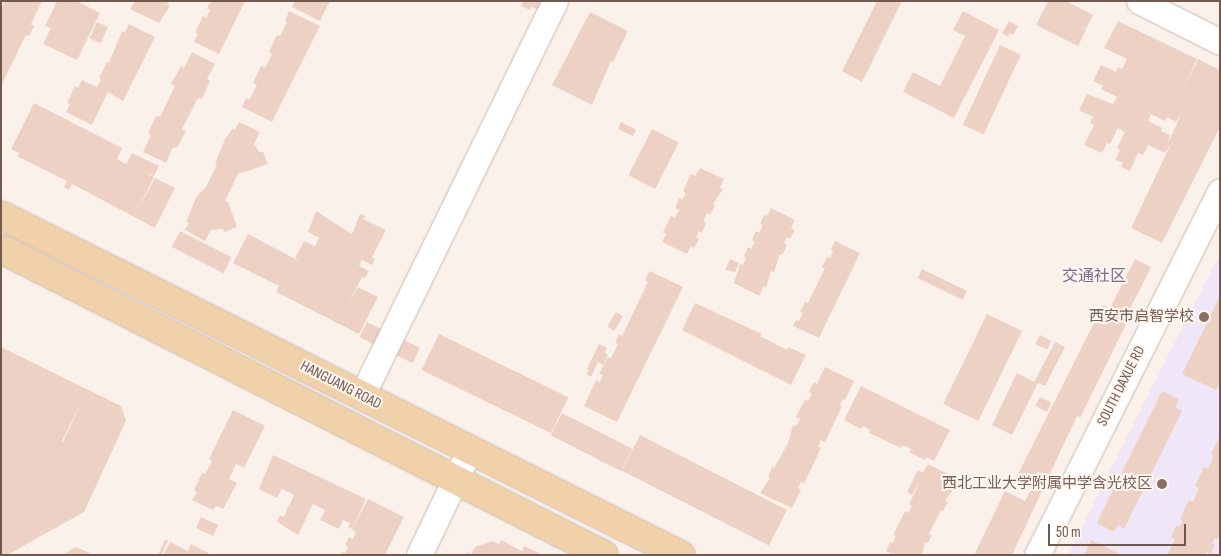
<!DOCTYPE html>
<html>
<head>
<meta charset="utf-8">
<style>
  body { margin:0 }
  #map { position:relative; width:1221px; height:556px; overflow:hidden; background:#faf2ea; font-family:"Sofia Sans Condensed","Noto Sans SC",sans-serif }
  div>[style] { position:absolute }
  .education>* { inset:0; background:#efe6f7 }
  .building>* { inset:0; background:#edd1c4; transform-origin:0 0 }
  .roads { filter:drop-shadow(0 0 1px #cbbab0) drop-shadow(0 0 1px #cbbab0) }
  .minor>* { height:25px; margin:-12.5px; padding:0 12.5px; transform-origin:12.5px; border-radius:12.5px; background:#fff }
  .major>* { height:28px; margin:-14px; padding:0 14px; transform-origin:14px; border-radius:14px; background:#f1d1a9 }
  .dots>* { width:14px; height:14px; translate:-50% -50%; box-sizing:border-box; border:2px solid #fdf7f0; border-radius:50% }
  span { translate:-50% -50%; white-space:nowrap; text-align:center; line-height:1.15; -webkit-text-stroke:4px #fdf7f0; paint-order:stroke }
  .education-label { font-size:15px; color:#785e54 }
  .right { translate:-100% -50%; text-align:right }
  .street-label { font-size:15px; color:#725950 }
  .neighbourhood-label { font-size:16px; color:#7e678e }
  .frame { position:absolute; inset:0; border:2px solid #725950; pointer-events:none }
  .scale { position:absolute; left:1048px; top:524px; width:138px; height:22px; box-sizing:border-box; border:2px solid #725950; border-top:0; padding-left:6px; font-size:15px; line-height:18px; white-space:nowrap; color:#725950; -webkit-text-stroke:4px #fdf7f0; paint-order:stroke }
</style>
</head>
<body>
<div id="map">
  <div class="education">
    <i style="clip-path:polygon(1220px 254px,1220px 555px,1068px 555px,1156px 379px)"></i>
  </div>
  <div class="building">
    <i style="clip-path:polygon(5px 1px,42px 1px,31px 24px,34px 26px,29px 36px,26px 35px,1px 86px,1px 9px)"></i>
    <i style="clip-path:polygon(57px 1px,77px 1px,100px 13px,77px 60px,43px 44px,51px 28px,45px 26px)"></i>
    <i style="clip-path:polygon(135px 1px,169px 1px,167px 5px,170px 6px,159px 23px,130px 9px)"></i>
    <i style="clip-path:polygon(211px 1px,245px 1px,219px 54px,194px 42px,198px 34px,195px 33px,203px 16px,206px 18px,210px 10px,207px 8px)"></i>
    <i style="clip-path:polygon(295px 1px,330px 1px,320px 21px,292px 7px)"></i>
    <i style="clip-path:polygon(524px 1px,543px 1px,539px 10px,532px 7px,530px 10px,521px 6px)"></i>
    <i style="clip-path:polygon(877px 1px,902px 1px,862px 82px,842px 71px)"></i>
    <i style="clip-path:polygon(1048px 1px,1066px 1px,1093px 15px,1086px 29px,1081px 28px,1086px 30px,1078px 46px,1036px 25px)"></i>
    <i style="clip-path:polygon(289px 11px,320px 26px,272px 122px,242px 107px,246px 98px,249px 100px,257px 85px,253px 83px,261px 66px,265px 68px,272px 54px,269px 52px,277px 35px,280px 36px,287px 22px,285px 21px)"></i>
    <i style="clip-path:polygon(963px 11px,999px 30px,954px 118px,903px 92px,913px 72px,940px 86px,965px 36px,953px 30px)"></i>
    <i style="clip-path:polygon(590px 12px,628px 31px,613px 62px,611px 61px,592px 105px,552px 85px)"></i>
    <i style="clip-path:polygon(1009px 21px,1018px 26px,1013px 35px,1010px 33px,1008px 37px,1002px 33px)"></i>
    <i style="clip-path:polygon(evenodd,1118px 21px,1197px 59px,1180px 96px,1198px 59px,1220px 70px,1220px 127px,1162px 243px,1131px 228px,1171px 144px,1165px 153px,1148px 145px,1143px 155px,1138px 153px,1130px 171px,1121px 167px,1123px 163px,1115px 160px,1120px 150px,1117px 148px,1125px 132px,1118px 128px,1110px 144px,1107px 143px,1102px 153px,1084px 145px,1094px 125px,1090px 123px,1093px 117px,1079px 110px,1087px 94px,1113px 104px,1117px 97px,1101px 89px,1103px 86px,1093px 81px,1101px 65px,1116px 72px,1118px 67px,1122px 69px,1127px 59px,1104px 48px,1118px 21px,1151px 114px,1165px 121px,1167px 117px,1176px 122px,1181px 115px,1168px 143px,1170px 135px,1161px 131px,1162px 128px,1148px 121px,1151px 114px)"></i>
    <i style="left:97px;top:22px;width:12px;height:18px;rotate:24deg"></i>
    <i style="clip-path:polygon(129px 24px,155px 37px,123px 101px,108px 92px,92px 125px,66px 112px,70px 104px,67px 103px,75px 86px,78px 88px,82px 80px,97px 87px,101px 79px,99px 78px,107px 62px,109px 63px,122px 31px,125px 32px)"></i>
    <i style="left:1000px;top:45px;width:23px;height:88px;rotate:25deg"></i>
    <i style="clip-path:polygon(192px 52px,215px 64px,207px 79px,210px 81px,202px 99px,198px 98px,182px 129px,186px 131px,177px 148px,173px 147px,166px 163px,143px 152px,151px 135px,148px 133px,156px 116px,160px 117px,175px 86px,171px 84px,181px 66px,184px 68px)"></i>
    <i style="clip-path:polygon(34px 103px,122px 148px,117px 159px,126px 164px,132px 153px,159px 166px,154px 176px,144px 172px,154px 177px,136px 213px,155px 178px,175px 188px,155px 228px,72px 184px,69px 190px,64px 187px,67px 181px,17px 156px,19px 153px,11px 149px)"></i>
    <i style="clip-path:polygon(239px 122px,260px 132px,254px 144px,259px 152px,263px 152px,268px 164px,242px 173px,239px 172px,225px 201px,228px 202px,237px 227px,225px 232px,222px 229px,211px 230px,205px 241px,185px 230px,189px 223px,186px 222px,197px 196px,206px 187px,217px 165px,215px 164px,225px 139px,233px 128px,235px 130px)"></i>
    <i style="clip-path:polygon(621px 122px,636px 130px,633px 136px,618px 129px)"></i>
    <i style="left:652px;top:129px;width:30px;height:52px;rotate:27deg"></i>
    <i style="clip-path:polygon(700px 168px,724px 179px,720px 188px,723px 189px,713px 204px,715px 205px,710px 215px,707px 213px,703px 222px,706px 223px,702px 233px,699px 231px,696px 237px,699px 239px,694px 248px,691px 246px,687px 254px,662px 242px,666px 234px,663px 232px,671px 216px,675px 218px,679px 210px,675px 208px,679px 198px,682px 200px,686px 193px,683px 191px,691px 174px,695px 176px)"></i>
    <i style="clip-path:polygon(771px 208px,795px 220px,791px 228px,795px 230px,790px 239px,787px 237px,784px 243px,787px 245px,782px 255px,780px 254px,774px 272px,771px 271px,766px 288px,764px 286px,759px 296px,734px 283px,740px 264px,743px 265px,746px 258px,744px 256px,748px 247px,751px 249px,755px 242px,752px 240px,756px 231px,759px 233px,763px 225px,760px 224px,764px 215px,767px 216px)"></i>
    <i style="clip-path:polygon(316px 211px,352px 234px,360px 214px,365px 216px,363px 219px,386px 230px,372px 257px,375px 259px,372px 265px,362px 260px,359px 266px,369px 271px,365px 278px,362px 277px,348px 304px,358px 287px,378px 297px,359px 334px,276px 292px,279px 286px,233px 263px,248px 234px,301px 262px,295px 258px,304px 241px,315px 246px,319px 238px,308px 232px)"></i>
    <i style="left:180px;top:231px;width:58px;height:18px;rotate:27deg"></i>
    <i style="clip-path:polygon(835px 241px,860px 253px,819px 338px,793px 326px,796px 320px,799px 321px,803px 313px,800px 312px,805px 302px,808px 303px,825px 268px,822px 267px,827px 257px,830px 258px,833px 251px,831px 249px)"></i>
    <i style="clip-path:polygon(730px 259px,739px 263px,735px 272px,725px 270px)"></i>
    <i style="left:1135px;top:259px;width:18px;height:55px;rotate:27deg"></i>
    <i style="left:922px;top:269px;width:50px;height:10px;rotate:26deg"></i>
    <i style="clip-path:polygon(650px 271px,683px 287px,617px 422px,584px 406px,596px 380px,600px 382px,603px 375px,599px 374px,608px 357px,611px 358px,618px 344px,615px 343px,619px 334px,622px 336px,648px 282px,645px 280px)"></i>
    <i style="clip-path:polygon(1220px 296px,1220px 382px,1216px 390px,1182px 374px)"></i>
    <i style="clip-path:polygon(695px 303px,762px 334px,760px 336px,787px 350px,788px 347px,806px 355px,791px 385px,682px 330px)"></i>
    <i style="clip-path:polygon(1103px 305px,1129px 318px,1080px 418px,1077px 416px,1012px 555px,974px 555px,1005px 491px,1025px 501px,1034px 484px,1017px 476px)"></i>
    <i style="left:616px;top:312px;width:8px;height:17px;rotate:30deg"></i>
    <i style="left:987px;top:314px;width:39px;height:100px;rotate:26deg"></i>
    <i style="left:367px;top:322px;width:59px;height:17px;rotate:26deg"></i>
    <i style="left:439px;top:334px;width:144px;height:40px;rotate:26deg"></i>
    <i style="left:1040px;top:335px;width:13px;height:10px;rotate:27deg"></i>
    <i style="clip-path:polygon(1055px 342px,1065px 347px,1045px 386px,1038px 383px,1012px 435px,992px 425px,1017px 373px,1034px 382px)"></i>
    <i style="clip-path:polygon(599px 344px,607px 348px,605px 353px,608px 355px,603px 365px,598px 362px,591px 377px,586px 374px,589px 370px,587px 369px)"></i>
    <i style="clip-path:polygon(evenodd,1px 347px,121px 406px,126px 421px,84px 512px,7px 555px,1px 555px,1px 347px,85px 395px,63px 442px,62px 441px,85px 395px)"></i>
    <i style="clip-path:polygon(825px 367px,854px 381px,845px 400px,843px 399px,840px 405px,842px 406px,825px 442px,821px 440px,818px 446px,821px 448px,804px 484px,801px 482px,798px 488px,801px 490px,792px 508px,760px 493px,770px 478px,768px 477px,772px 467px,774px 468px,788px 443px,793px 425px,796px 426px,800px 419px,796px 417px,805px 399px,808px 401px,812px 394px,809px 392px,814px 382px,817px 384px)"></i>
    <i style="clip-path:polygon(861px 386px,950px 430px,934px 461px,926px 457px,925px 460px,909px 452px,911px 449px,902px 445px,901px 448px,869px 433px,870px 430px,863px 426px,861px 429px,844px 420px)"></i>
    <i style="clip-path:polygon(1162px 391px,1179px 399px,1175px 407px,1182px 411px,1124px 529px,1118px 525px,1114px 532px,1097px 523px)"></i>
    <i style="left:1040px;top:397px;width:13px;height:10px;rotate:27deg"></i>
    <i style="clip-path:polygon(233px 410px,265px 426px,244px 468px,236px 464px,229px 479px,237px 483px,223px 509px,216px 506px,213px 510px,192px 500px,197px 492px,194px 490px,202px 473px,205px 474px,212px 461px,209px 459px)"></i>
    <i style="left:562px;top:413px;width:79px;height:25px;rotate:27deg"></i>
    <i style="left:640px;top:435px;width:165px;height:40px;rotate:27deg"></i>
    <i style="clip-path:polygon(1220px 436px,1220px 536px,1218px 539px,1215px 538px,1212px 543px,1215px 544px,1211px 554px,1207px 552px,1206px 555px,1167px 555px,1175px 539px,1171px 537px,1176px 526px,1179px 527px,1183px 521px,1180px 519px,1189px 500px,1193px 502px,1199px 488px,1195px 486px,1204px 467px,1208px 469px,1214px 456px,1211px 454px)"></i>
    <i style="clip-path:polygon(273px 455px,366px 499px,352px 529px,348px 527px,350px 523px,343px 520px,339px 529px,320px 520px,325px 510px,313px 504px,298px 535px,277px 522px,280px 515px,284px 517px,288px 506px,294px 509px,289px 506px,294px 495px,282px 489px,277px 498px,259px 489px)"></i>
    <i style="clip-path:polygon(928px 464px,956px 478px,953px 486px,955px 487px,945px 501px,948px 502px,943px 511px,941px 510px,929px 534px,932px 535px,928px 543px,925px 542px,922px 555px,893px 555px,886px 551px,890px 542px,893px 543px,896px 536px,893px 535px,905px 511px,908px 513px,912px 506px,909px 504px,921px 480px,912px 495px,907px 492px,918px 470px,923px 473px)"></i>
    <i style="clip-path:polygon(368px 499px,404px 517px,385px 555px,340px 555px,342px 552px,345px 553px,348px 547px,345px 545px,349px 537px,353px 539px,356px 532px,352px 529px)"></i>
    <i style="left:201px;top:517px;width:19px;height:12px;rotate:25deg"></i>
    <i style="clip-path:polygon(165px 540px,168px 541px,161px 555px,158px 555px)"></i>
    <i style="clip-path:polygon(501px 540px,522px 551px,524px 546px,543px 555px,466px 555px,467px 552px,471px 554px,475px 547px,492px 541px,499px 544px)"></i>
    <i style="clip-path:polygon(1091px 540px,1118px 553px,1117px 555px,1084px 555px)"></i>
    <i style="clip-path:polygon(170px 542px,188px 551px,191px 544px,212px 555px,163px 555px)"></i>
    <i style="clip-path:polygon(76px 547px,94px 555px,62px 555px)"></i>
  </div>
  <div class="roads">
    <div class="minor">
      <i style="left:1139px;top:1px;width:91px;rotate:26.8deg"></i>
      <i style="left:362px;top:395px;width:439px;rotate:-63.9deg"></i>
      <i style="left:419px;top:555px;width:118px;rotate:-64.3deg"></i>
      <i style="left:1037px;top:555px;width:407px;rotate:-63.3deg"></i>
    </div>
    <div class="major">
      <i style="left:1px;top:215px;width:760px;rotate:26.57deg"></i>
      <i style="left:1px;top:249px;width:676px;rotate:26.91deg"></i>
    </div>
  </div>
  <div class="dots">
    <i style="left:1204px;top:317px;background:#8d6e63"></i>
    <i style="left:1162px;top:484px;background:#8d6e63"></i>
  </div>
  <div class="education-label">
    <span class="right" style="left:1194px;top:317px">西安市启智学校</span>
    <span class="right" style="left:1152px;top:484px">西北工业大学附属中学含光校区</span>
  </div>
  <div class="street-label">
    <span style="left:341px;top:385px;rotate:27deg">HANGUANG ROAD</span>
    <span style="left:1121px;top:386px;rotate:-63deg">SOUTH DAXUE RD</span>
  </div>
  <div class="neighbourhood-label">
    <span style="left:1094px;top:277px">交通社区</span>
  </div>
  <div class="frame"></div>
  <div class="scale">50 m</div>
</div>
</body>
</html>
